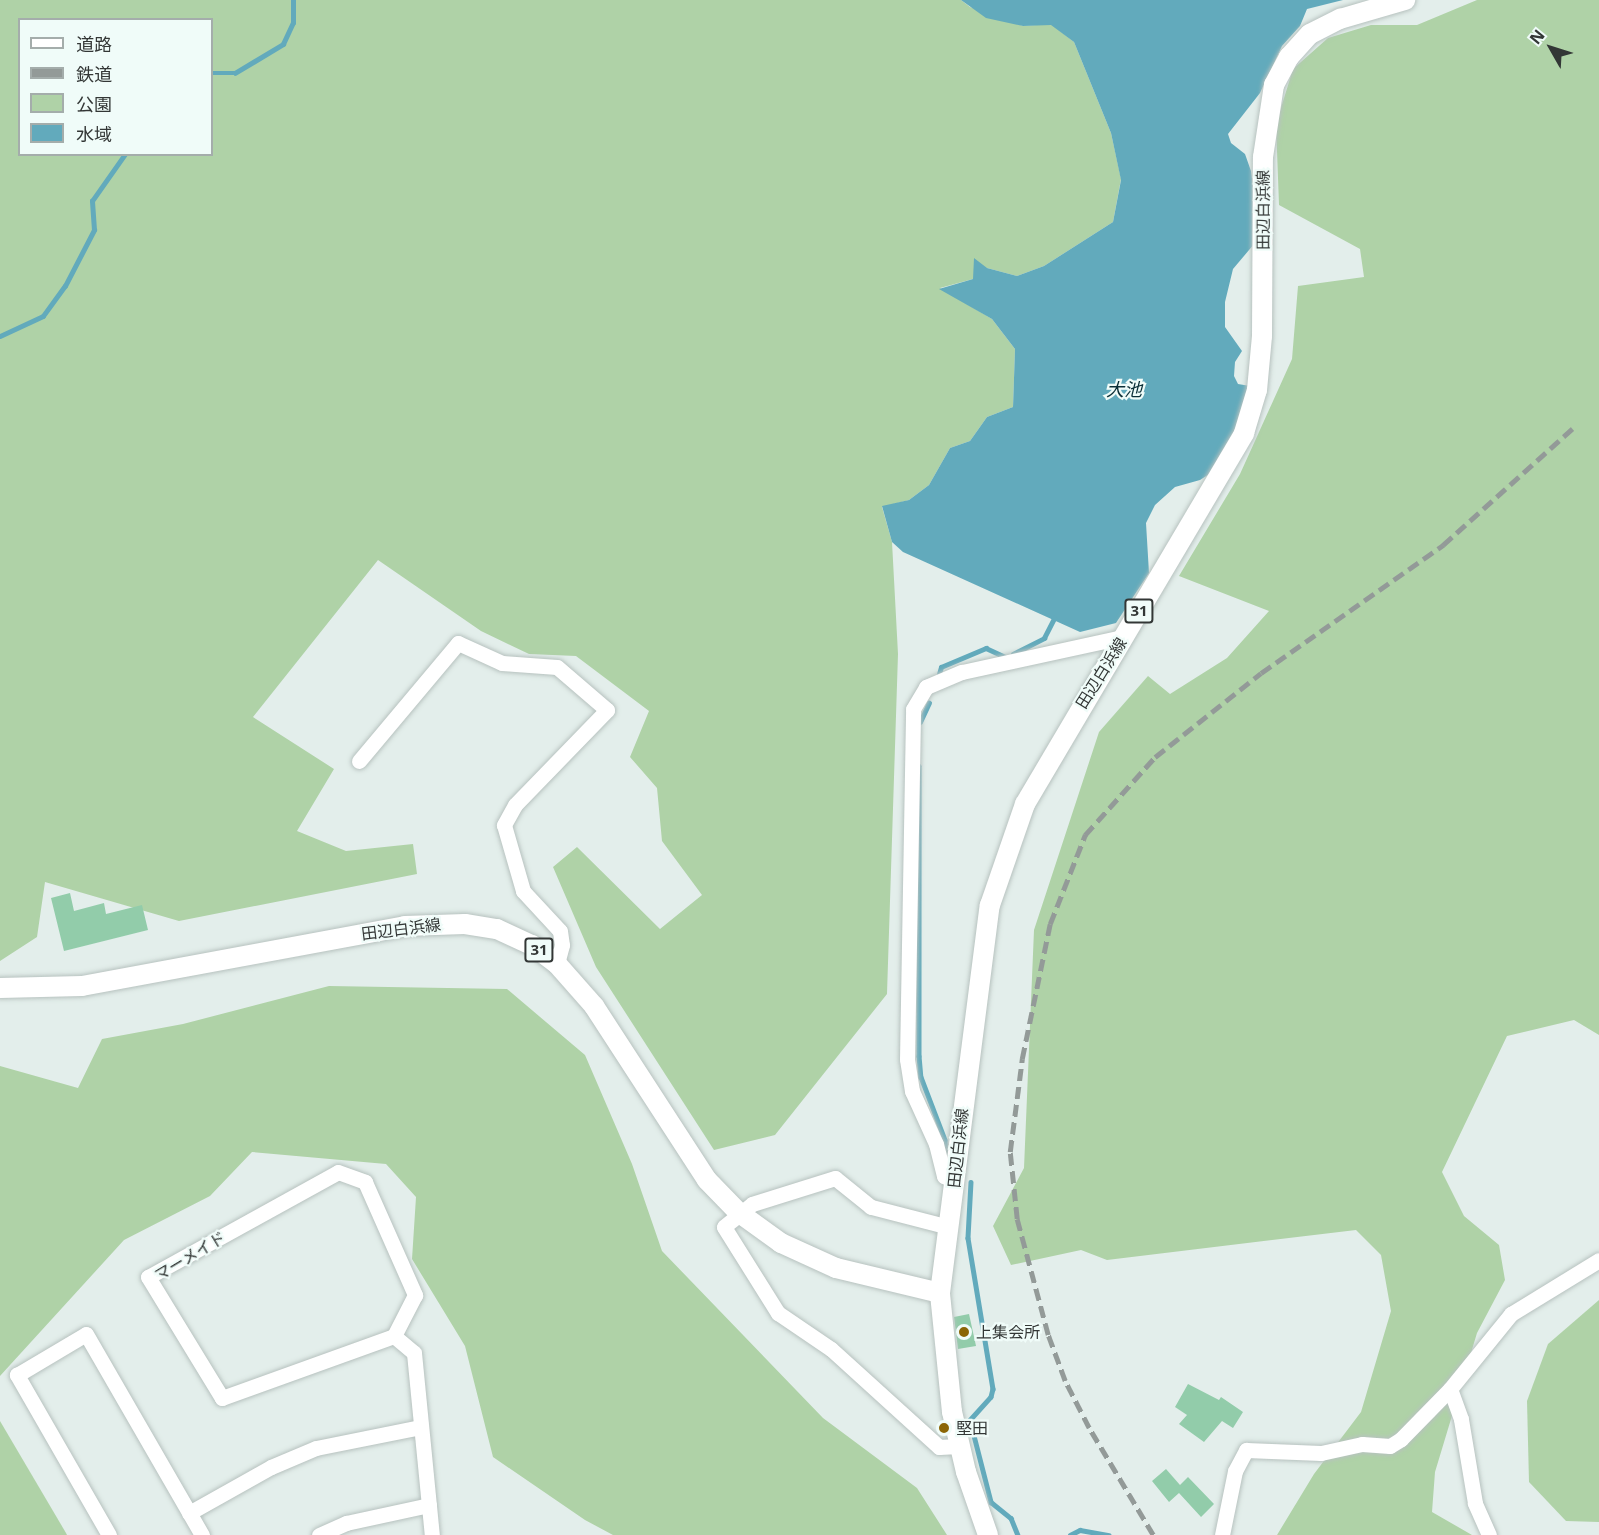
<!DOCTYPE html>
<html>
<head>
<meta charset="utf-8">
<style>
  body { margin:0 }
  #map { position:relative; width:1599px; height:1535px; overflow:hidden; background:#e3eeeb; font-family:"Open Sans","Noto Sans JP",sans-serif }
  div>[style] { position:absolute }
  .green>* { inset:0; background:#afd2a7 }
  .water>* { inset:0; background:#62aabc }
  .stream>* { height:4.5px; margin:-2.25px; padding:0 2.25px; transform-origin:2.25px; border-radius:2.25px; background:#62aabc }
  .building>* { inset:0; background:#92ccaa }
  .roads { filter:drop-shadow(0 0 2px #b7c2bf) drop-shadow(0 0 2px #b7c2bf) }
  .minor>* { height:15px; margin:-7.5px; padding:0 7.5px; transform-origin:7.5px; border-radius:7.5px; background:#fff }
  .major>* { height:20px; margin:-10px; padding:0 10px; transform-origin:10px; border-radius:10px; background:#fff }
  .rail>* { height:4.5px; margin-top:-2.25px; transform-origin:0; background:repeating-linear-gradient(90deg,#939a98 0 12px,transparent 0 18px) }
  .dots>* { width:16px; height:16px; translate:-50% -50%; box-sizing:border-box; border:3px solid #f0fcf9; border-radius:50% }
  span { translate:-50% -50%; white-space:nowrap; text-align:center; line-height:1.15; -webkit-text-stroke:4.5px #f0fcf9; paint-order:stroke }
  .shield-label span { padding:2px 4px; background:#f0fcf9; border:2px solid; border-radius:4px; -webkit-text-stroke-width:0 }
  .shield-label { font-size:15px; color:#333736; font-weight:700 }
  .street-label { font-size:16px; color:#333736 }
  .poi-label { font-size:16px; color:#333736 }
  .left { translate:0 -50%; text-align:left }
  .water-label { font-size:18px; color:#0b2f37; font-style:italic }
  .legend { position:absolute; left:18px; top:18px; width:195px; height:138px; box-sizing:border-box; background:#f0fcf9; border:2px solid #a4adab; margin:0; padding:8px 10px; list-style:none; font-size:18px; color:#333736 }
  .legend li { display:flex; align-items:center; gap:12px; height:30px }
  .legend b { width:30px; border:2px solid #a4adab }
  .north { position:absolute; left:1521px; top:18px; width:60px; height:60px; -webkit-text-stroke:4px #f0fcf9; paint-order:stroke; rotate:309deg; font-size:16px; font-weight:700; line-height:24px; text-align:center; color:#333736 }
  .north::after { content:''; display:block; margin:auto; width:21px; height:27px; background:#333736; clip-path:polygon(50% 0,100% 100%,50% 72%,0 100%) }
</style>
</head>
<body>
<div id="map">
  <div class="green">
    <i style="clip-path:polygon(evenodd,0 0,961px 0,970px 7px,1023px 26px,1051px 24px,1074px 42px,1111px 133px,1121px 179px,1113px 222px,1044px 266px,1017px 276px,987px 268px,973px 279px,940px 288px,992px 319px,1015px 349px,1013px 407px,987px 417px,970px 441px,950px 448px,929px 485px,909px 500px,882px 507px,892px 542px,898px 654px,887px 994px,775px 1135px,714px 1150px,596px 967px,553px 867px,577px 847px,660px 929px,702px 895px,662px 841px,657px 788px,630px 757px,649px 711px,576px 656px,529px 654px,481px 631px,378px 560px,253px 717px,334px 769px,297px 831px,346px 851px,413px 844px,417px 874px,179px 921px,45px 882px,37px 937px,0 961px,0 0,20px 20px,212px 20px,212px 154px,20px 154px,20px 20px)"></i>
    <i style="clip-path:polygon(1477px 0,1599px 0,1599px 1035px,1574px 1020px,1507px 1036px,1442px 1172px,1464px 1216px,1499px 1245px,1505px 1280px,1477px 1333px,1435px 1472px,1432px 1512px,1472px 1535px,1277px 1535px,1314px 1474px,1361px 1412px,1391px 1311px,1381px 1255px,1356px 1230px,1107px 1260px,1081px 1250px,1011px 1265px,993px 1226px,1024px 1168px,1034px 930px,1099px 732px,1148px 676px,1170px 694px,1227px 658px,1269px 611px,1179px 576px,1240px 474px,1292px 359px,1298px 286px,1364px 277px,1360px 249px,1279px 205px,1276px 124px,1293px 69px,1328px 38px,1371px 25px,1417px 25px)"></i>
    <i style="clip-path:polygon(329px 986px,507px 989px,585px 1055px,632px 1164px,662px 1251px,823px 1418px,917px 1488px,947px 1535px,613px 1535px,585px 1520px,493px 1457px,465px 1346px,412px 1259px,416px 1197px,386px 1164px,252px 1152px,210px 1196px,124px 1240px,0 1376px,0 1066px,78px 1088px,102px 1039px,183px 1024px)"></i>
    <i style="clip-path:polygon(1599px 1300px,1599px 1522px,1566px 1521px,1529px 1482px,1527px 1401px,1548px 1344px)"></i>
    <i style="clip-path:polygon(0 1421px,66px 1533px,67px 1535px,0 1535px)"></i>
  </div>
  <div class="water">
    <i style="clip-path:polygon(961px 0,1343px 0,1307px 9px,1300px 26px,1282px 46px,1260px 93px,1228px 134px,1231px 143px,1245px 154px,1251px 171px,1260px 237px,1233px 269px,1225px 302px,1225px 327px,1242px 351px,1235px 362px,1234px 376px,1238px 384px,1250px 386px,1239px 422px,1214px 471px,1200px 480px,1175px 487px,1155px 505px,1146px 523px,1149px 573px,1116px 623px,1080px 632px,903px 552px,892px 542px,882px 506px,909px 500px,929px 485px,950px 448px,970px 441px,987px 417px,1013px 407px,1015px 349px,992px 319px,939px 289px,973px 279px,974px 258px,987px 268px,1017px 276px,1044px 266px,1113px 222px,1121px 180px,1111px 133px,1074px 42px,1051px 25px,1023px 26px,986px 18px)"></i>
  </div>
  <div class="stream">
    <i style="left:212px;top:73px;width:23px"></i>
    <i style="left:235px;top:73px;width:56px;rotate:-31.1deg"></i>
    <i style="left:283px;top:44px;width:23px;rotate:-65deg"></i>
    <i style="left:293px;top:23px;width:23px;rotate:-90deg"></i>
    <i style="left:0;top:336px;width:47px;rotate:-24.9deg"></i>
    <i style="left:43px;top:316px;width:37px;rotate:-54deg"></i>
    <i style="left:65px;top:286px;width:63px;rotate:-62.6deg"></i>
    <i style="left:94px;top:230px;width:29px;rotate:-94deg"></i>
    <i style="left:92px;top:201px;width:57px;rotate:-54.9deg"></i>
    <i style="left:1013px;top:654px;width:35px;rotate:-27deg"></i>
    <i style="left:1044px;top:638px;width:22px;rotate:-63deg"></i>
    <i style="left:939px;top:674px;width:7px;rotate:-74deg"></i>
    <i style="left:941px;top:667px;width:49px;rotate:-22.9deg"></i>
    <i style="left:986px;top:648px;width:21px;rotate:25deg"></i>
    <i style="left:920px;top:722px;width:21px;rotate:-65deg"></i>
    <i style="left:919px;top:766px;width:290px;rotate:90deg"></i>
    <i style="left:919px;top:1056px;width:21px;rotate:85deg"></i>
    <i style="left:921px;top:1077px;width:67px;rotate:69.1deg"></i>
    <i style="left:945px;top:1140px;width:17px;rotate:87deg"></i>
    <i style="left:971px;top:1182px;width:56px;rotate:93.1deg"></i>
    <i style="left:968px;top:1238px;width:153px;rotate:80.6deg"></i>
    <i style="left:993px;top:1389px;width:8px;rotate:104deg"></i>
    <i style="left:991px;top:1397px;width:31px;rotate:132deg"></i>
    <i style="left:970px;top:1420px;width:85px;rotate:75.6deg"></i>
    <i style="left:991px;top:1502px;width:26px;rotate:39deg"></i>
    <i style="left:1011px;top:1518px;width:18px;rotate:68deg"></i>
    <i style="left:1070px;top:1535px;width:11px;rotate:-27deg"></i>
    <i style="left:1080px;top:1530px;width:29px;rotate:10deg"></i>
  </div>
  <div class="building">
    <i style="clip-path:polygon(70px 893px,74px 911px,104px 903px,106px 914px,142px 905px,148px 930px,64px 951px,51px 898px)"></i>
    <i style="clip-path:polygon(969px 1314px,976px 1346px,958px 1349px,954px 1317px)"></i>
    <i style="clip-path:polygon(1188px 1384px,1219px 1400px,1221px 1397px,1243px 1412px,1233px 1428px,1222px 1421px,1204px 1442px,1179px 1424px,1187px 1415px,1175px 1407px)"></i>
    <i style="clip-path:polygon(1166px 1469px,1180px 1485px,1188px 1477px,1214px 1504px,1201px 1517px,1179px 1493px,1169px 1502px,1152px 1481px)"></i>
  </div>
  <div class="roads">
    <div class="minor">
      <i style="left:359px;top:761px;width:154px;rotate:-50deg"></i>
      <i style="left:458px;top:643px;width:48px;rotate:24.4deg"></i>
      <i style="left:502px;top:663px;width:55px;rotate:4.2deg"></i>
      <i style="left:557px;top:667px;width:66px;rotate:40.7deg"></i>
      <i style="left:607px;top:710px;width:132px;rotate:134.1deg"></i>
      <i style="left:515px;top:805px;width:23px;rotate:119deg"></i>
      <i style="left:504px;top:825px;width:69px;rotate:73.9deg"></i>
      <i style="left:523px;top:891px;width:54px;rotate:47.2deg"></i>
      <i style="left:560px;top:931px;width:14px;rotate:82deg"></i>
      <i style="left:562px;top:945px;width:20px;rotate:105deg"></i>
      <i style="left:955px;top:1181px;width:12px;rotate:-156deg"></i>
      <i style="left:944px;top:1176px;width:33px;rotate:-104deg"></i>
      <i style="left:936px;top:1144px;width:58px;rotate:-114.4deg"></i>
      <i style="left:912px;top:1091px;width:32px;rotate:-99deg"></i>
      <i style="left:907px;top:1059px;width:350px;rotate:-89deg"></i>
      <i style="left:913px;top:709px;width:26px;rotate:-59deg"></i>
      <i style="left:926px;top:687px;width:39px;rotate:-23deg"></i>
      <i style="left:962px;top:672px;width:165px;rotate:-12.3deg"></i>
      <i style="left:949px;top:1227px;width:81px;rotate:-165.6deg"></i>
      <i style="left:871px;top:1207px;width:46px;rotate:-141.1deg"></i>
      <i style="left:835px;top:1178px;width:87px;rotate:162.6deg"></i>
      <i style="left:752px;top:1204px;width:36px;rotate:141deg"></i>
      <i style="left:724px;top:1227px;width:102px;rotate:57.9deg"></i>
      <i style="left:778px;top:1313px;width:64px;rotate:34.2deg"></i>
      <i style="left:831px;top:1349px;width:146px;rotate:42.2deg"></i>
      <i style="left:939px;top:1447px;width:20px;rotate:-3deg"></i>
      <i style="left:394px;top:1336px;width:183px;rotate:160.2deg"></i>
      <i style="left:222px;top:1398px;width:142px;rotate:-121.4deg"></i>
      <i style="left:148px;top:1277px;width:217px;rotate:-28.9deg"></i>
      <i style="left:338px;top:1172px;width:29px;rotate:20deg"></i>
      <i style="left:365px;top:1182px;width:124px;rotate:66.1deg"></i>
      <i style="left:415px;top:1295px;width:46px;rotate:117.1deg"></i>
      <i style="left:394px;top:1336px;width:26px;rotate:40deg"></i>
      <i style="left:414px;top:1353px;width:183px;rotate:84.4deg"></i>
      <i style="left:189px;top:1513px;width:94px;rotate:-29.3deg"></i>
      <i style="left:271px;top:1467px;width:49px;rotate:-22.9deg"></i>
      <i style="left:316px;top:1448px;width:106px;rotate:-11.4deg"></i>
      <i style="left:109px;top:1535px;width:185px;rotate:-119.9deg"></i>
      <i style="left:17px;top:1375px;width:80px;rotate:-30.7deg"></i>
      <i style="left:86px;top:1334px;width:232px;rotate:60deg"></i>
      <i style="left:319px;top:1535px;width:30px;rotate:-24deg"></i>
      <i style="left:346px;top:1523px;width:85px;rotate:-12.2deg"></i>
      <i style="left:1222px;top:1535px;width:65px;rotate:-78.5deg"></i>
      <i style="left:1235px;top:1471px;width:24px;rotate:-62deg"></i>
      <i style="left:1246px;top:1450px;width:75px;rotate:2.3deg"></i>
      <i style="left:1321px;top:1453px;width:42px;rotate:-12.4deg"></i>
      <i style="left:1362px;top:1444px;width:28px;rotate:4deg"></i>
      <i style="left:1390px;top:1446px;width:13px;rotate:-32deg"></i>
      <i style="left:1401px;top:1439px;width:70px;rotate:-45.6deg"></i>
      <i style="left:1489px;top:1535px;width:35px;rotate:-114deg"></i>
      <i style="left:1475px;top:1503px;width:85px;rotate:-99.5deg"></i>
      <i style="left:1461px;top:1419px;width:32px;rotate:-110deg"></i>
      <i style="left:1450px;top:1389px;width:97px;rotate:-50.9deg"></i>
      <i style="left:1511px;top:1314px;width:103px;rotate:-31.5deg"></i>
    </div>
    <div class="major">
      <i style="left:0;top:988px;width:82px;rotate:-1.4deg"></i>
      <i style="left:82px;top:986px;width:329px;rotate:-10.5deg"></i>
      <i style="left:405px;top:926px;width:60px;rotate:-1.9deg"></i>
      <i style="left:465px;top:924px;width:32px;rotate:9deg"></i>
      <i style="left:497px;top:929px;width:38px;rotate:25deg"></i>
      <i style="left:532px;top:945px;width:31px;rotate:37deg"></i>
      <i style="left:557px;top:964px;width:56px;rotate:48.6deg"></i>
      <i style="left:594px;top:1006px;width:207px;rotate:57deg"></i>
      <i style="left:707px;top:1180px;width:45px;rotate:45.9deg"></i>
      <i style="left:738px;top:1212px;width:53px;rotate:35.8deg"></i>
      <i style="left:781px;top:1243px;width:60px;rotate:24.4deg"></i>
      <i style="left:836px;top:1268px;width:107px;rotate:13.5deg"></i>
      <i style="left:988px;top:1535px;width:67px;rotate:-109.2deg"></i>
      <i style="left:966px;top:1472px;width:62px;rotate:-103.1deg"></i>
      <i style="left:952px;top:1412px;width:120px;rotate:-95.8deg"></i>
      <i style="left:940px;top:1293px;width:391px;rotate:-82.7deg"></i>
      <i style="left:990px;top:905px;width:107px;rotate:-70.9deg"></i>
      <i style="left:1025px;top:804px;width:431px;rotate:-59.4deg"></i>
      <i style="left:1244px;top:433px;width:45px;rotate:-73.2deg"></i>
      <i style="left:1257px;top:390px;width:54px;rotate:-84.7deg"></i>
      <i style="left:1262px;top:336px;width:179px;rotate:-89.7deg"></i>
      <i style="left:1263px;top:157px;width:73px;rotate:-81.3deg"></i>
      <i style="left:1274px;top:85px;width:32px;rotate:-62deg"></i>
      <i style="left:1289px;top:57px;width:31px;rotate:-48deg"></i>
      <i style="left:1310px;top:34px;width:34px;rotate:-27deg"></i>
      <i style="left:1340px;top:19px;width:68px;rotate:-16.3deg"></i>
    </div>
  </div>
  <div class="rail">
    <i style="left:1153px;top:1535px;width:125px;rotate:-120.9deg"></i>
    <i style="left:1089px;top:1428px;width:53px;rotate:-117.1deg"></i>
    <i style="left:1065px;top:1381px;width:49px;rotate:-110.3deg"></i>
    <i style="left:1048px;top:1335px;width:120px;rotate:-105deg"></i>
    <i style="left:1017px;top:1219px;width:67px;rotate:-96deg"></i>
    <i style="left:1010px;top:1152px;width:94px;rotate:-82.6deg"></i>
    <i style="left:1022px;top:1059px;width:138px;rotate:-78.3deg"></i>
    <i style="left:1050px;top:924px;width:96px;rotate:-68.5deg"></i>
    <i style="left:1085px;top:835px;width:105px;rotate:-48.1deg"></i>
    <i style="left:1155px;top:757px;width:135px;rotate:-38.4deg"></i>
    <i style="left:1261px;top:673px;width:223px;rotate:-35.1deg"></i>
    <i style="left:1443px;top:545px;width:175px;rotate:-42deg"></i>
  </div>
  <div class="dots">
    <i style="left:964px;top:1332px;background:#8b6505"></i>
    <i style="left:944px;top:1428px;background:#8b6505"></i>
  </div>
  <div class="shield-label">
    <span style="left:1139px;top:611px">31</span>
    <span style="left:539px;top:950px">31</span>
  </div>
  <div class="street-label">
    <span style="left:1263px;top:210px;rotate:-90deg">田辺白浜線</span>
    <span style="left:1101px;top:673px;rotate:-58deg">田辺白浜線</span>
    <span style="left:401px;top:929px;rotate:-7deg">田辺白浜線</span>
    <span style="left:958px;top:1148px;rotate:-84deg">田辺白浜線</span>
    <span style="left:190px;top:1256px;rotate:-31deg">マーメイド</span>
  </div>
  <div class="poi-label">
    <span class="left" style="left:976px;top:1332px">上集会所</span>
    <span class="left" style="left:956px;top:1428px">堅田</span>
  </div>
  <div class="water-label">
    <span style="left:1124px;top:389px">大池</span>
  </div>
  <ul class="legend">
  <li><b style="height:8px;background:#fff"></b>道路</li>
  <li><b style="height:8px;background:#939a98"></b>鉄道</li>
  <li><b style="height:16px;background:#afd2a7"></b>公園</li>
  <li><b style="height:16px;background:#62aabc"></b>水域</li>
  </ul>
  <div class="north">N</div>
</div>
</body>
</html>
